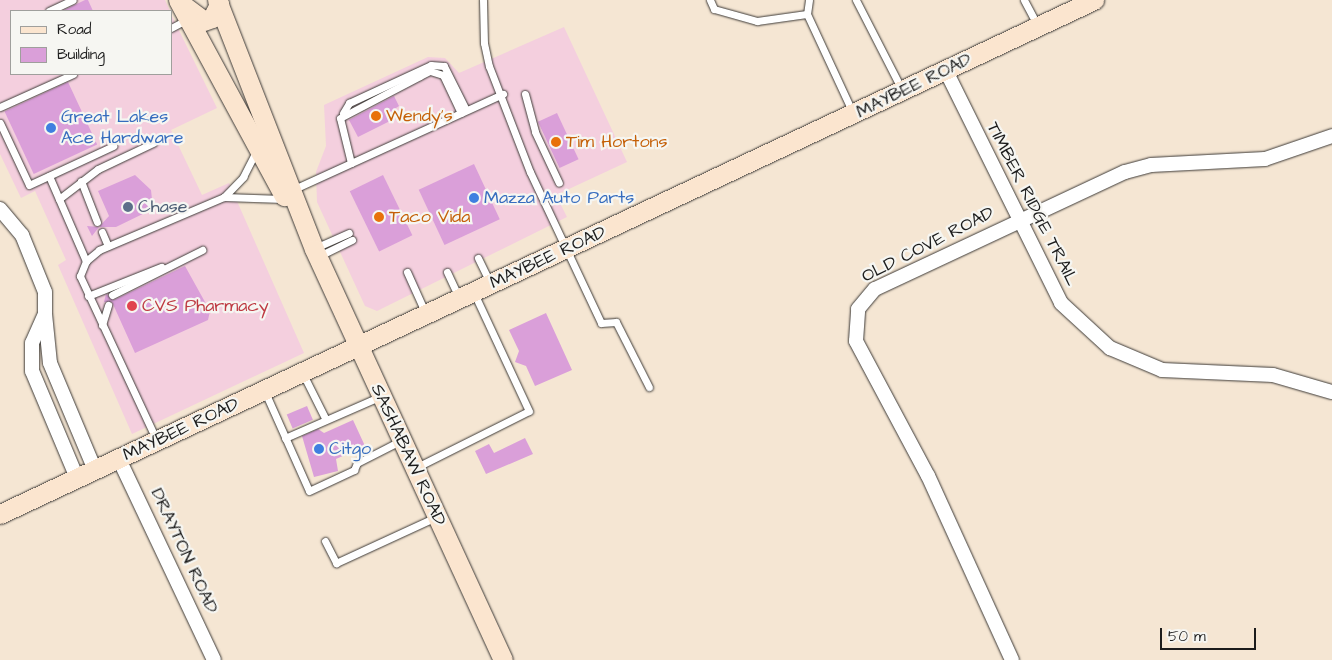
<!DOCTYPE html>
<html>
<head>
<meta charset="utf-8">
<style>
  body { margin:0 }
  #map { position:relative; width:1332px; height:660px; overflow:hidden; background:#f5e6d3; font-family:"Architects Daughter",sans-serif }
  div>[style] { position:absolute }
  .built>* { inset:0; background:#f4cfde }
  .building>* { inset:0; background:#da9fd9; transform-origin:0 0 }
  .roads { filter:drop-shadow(0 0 1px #3d3a37) drop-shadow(0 0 1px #3d3a37) }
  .lane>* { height:7px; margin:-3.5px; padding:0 3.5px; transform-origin:3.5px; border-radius:3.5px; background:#fff }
  .street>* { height:14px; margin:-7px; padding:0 7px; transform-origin:7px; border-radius:7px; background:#fff }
  .secondary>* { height:19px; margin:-9.5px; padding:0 9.5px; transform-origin:9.5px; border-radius:9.5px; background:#fbe5cf }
  .dots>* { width:14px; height:14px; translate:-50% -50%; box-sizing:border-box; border:2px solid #f6f6f2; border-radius:50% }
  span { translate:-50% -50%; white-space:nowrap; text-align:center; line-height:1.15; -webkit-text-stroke:4.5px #f6f6f2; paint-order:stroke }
  .street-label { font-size:18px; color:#1c1c1c }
  .food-label { font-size:18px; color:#c56008 }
  .left { translate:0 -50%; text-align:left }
  .shop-label { font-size:18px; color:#366cbe }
  .service-label { font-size:18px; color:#4e5e75 }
  .health-label { font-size:18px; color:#be3a42 }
  .legend { position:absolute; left:10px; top:10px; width:162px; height:65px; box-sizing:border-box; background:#f6f6f2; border:1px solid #9f9f9c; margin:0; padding:6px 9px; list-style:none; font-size:15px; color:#1c1c1c }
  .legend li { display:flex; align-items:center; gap:10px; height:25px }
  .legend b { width:25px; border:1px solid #9f9f9c }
  .scale { position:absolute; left:1160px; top:628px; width:96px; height:22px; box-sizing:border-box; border:2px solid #1c1c1c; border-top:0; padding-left:6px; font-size:15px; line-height:18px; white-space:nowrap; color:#1c1c1c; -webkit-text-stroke:4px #f6f6f2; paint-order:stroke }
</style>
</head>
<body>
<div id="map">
  <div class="built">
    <i style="clip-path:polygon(0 0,165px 0,170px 11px,11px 11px,11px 74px,171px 74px,171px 14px,217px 108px,171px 130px,202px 195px,229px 183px,304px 353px,132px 434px,58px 265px,66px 260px,35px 191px,21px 198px,0 154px)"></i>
    <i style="clip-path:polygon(564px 27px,627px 162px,556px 195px,567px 217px,377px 311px,365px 306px,317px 202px,316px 172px,326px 146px,324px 105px,428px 57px,445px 58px,459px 73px)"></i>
  </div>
  <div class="building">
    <i style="clip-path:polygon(88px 0,93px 11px,62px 11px,85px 0)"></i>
    <i style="left:68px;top:82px;width:69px;height:70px;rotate:65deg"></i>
    <i style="clip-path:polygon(394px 96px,399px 106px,393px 110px,396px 118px,358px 137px,349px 120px)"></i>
    <i style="left:557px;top:113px;width:51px;height:21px;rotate:65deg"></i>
    <i style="left:474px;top:164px;width:61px;height:61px;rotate:65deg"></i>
    <i style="clip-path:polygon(135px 175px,151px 190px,153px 209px,116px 227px,99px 227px,92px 236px,87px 226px,99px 227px,109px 216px,98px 191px)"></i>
    <i style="left:383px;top:175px;width:67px;height:37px;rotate:64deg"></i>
    <i style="clip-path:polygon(185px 266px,210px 311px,208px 320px,135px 353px,112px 302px,104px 302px,106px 294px,114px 300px)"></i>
    <i style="clip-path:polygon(546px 313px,572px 370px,535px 386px,526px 366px,515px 362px,519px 351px,509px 330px)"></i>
    <i style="left:307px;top:406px;width:15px;height:22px;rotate:67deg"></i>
    <i style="clip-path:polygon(353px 420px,365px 446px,336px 459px,338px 471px,314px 477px,302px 436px,318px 429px,324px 433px)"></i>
    <i style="clip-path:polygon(525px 438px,533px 454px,486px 474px,475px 451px,489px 444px,494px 453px)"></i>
  </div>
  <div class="roads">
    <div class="lane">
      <i style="left:483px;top:0;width:43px;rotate:88.7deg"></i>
      <i style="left:484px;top:43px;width:24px;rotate:78deg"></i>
      <i style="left:489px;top:66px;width:114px;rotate:68.9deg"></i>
      <i style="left:530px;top:172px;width:167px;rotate:64.8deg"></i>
      <i style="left:601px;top:323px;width:15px;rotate:-4deg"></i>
      <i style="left:616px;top:322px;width:73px;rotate:63.1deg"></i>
      <i style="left:710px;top:0;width:10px;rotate:66deg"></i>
      <i style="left:714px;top:9px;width:45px;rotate:15.6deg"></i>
      <i style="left:757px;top:21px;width:50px;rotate:-8deg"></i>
      <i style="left:809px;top:0;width:14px;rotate:98deg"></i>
      <i style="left:807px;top:14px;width:109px;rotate:65.1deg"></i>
      <i style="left:856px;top:0;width:101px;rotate:62.9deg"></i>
      <i style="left:1024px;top:0;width:30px;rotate:62deg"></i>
      <i style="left:49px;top:11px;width:26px;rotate:-25deg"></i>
      <i style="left:171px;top:28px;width:17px;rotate:-28deg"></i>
      <i style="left:525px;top:94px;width:39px;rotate:75deg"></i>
      <i style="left:535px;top:132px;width:56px;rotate:64.8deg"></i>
      <i style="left:0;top:107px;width:80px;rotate:-24.3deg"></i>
      <i style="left:343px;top:113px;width:12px;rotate:-59deg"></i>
      <i style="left:349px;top:103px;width:90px;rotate:-24.9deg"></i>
      <i style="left:431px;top:65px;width:13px;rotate:4deg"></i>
      <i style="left:444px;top:66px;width:49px;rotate:63.4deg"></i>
      <i style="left:0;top:123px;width:68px;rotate:64.9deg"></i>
      <i style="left:29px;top:185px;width:93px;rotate:-24.9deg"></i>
      <i style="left:351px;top:163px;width:46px;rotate:-103.7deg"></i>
      <i style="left:340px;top:118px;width:90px;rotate:-27.7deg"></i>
      <i style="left:420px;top:76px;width:11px;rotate:-27deg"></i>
      <i style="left:430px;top:71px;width:14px;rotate:17deg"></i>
      <i style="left:443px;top:75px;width:42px;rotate:64.7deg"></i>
      <i style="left:49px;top:176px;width:93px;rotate:66.5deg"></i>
      <i style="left:81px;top:181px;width:44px;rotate:68.7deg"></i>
      <i style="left:292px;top:190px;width:232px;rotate:-24.5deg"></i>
      <i style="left:224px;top:197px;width:59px;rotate:1.9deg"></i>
      <i style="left:59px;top:199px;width:49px;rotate:-37.6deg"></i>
      <i style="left:98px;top:169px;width:61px;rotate:-25.3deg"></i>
      <i style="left:102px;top:232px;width:15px;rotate:67deg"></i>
      <i style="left:315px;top:248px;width:37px;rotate:-24deg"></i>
      <i style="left:317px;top:257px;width:39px;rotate:-26deg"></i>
      <i style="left:478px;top:258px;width:28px;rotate:64deg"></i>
      <i style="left:407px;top:272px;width:44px;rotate:65.8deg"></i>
      <i style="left:447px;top:272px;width:26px;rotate:65deg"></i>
      <i style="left:112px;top:295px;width:101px;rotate:-26.6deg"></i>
      <i style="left:88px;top:296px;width:79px;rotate:-21.7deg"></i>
      <i style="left:102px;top:325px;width:21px;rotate:-73deg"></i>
      <i style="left:303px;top:374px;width:51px;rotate:63.4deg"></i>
      <i style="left:265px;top:392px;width:108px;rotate:66deg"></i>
      <i style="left:309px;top:491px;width:50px;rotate:-25deg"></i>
      <i style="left:354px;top:470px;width:8px;rotate:-67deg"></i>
      <i style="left:357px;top:463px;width:48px;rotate:-27.1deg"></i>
      <i style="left:285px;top:438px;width:105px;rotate:-23.6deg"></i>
      <i style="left:156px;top:439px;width:180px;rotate:-115deg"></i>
      <i style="left:80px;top:276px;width:16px;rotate:-68deg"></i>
      <i style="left:86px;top:261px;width:17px;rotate:-40deg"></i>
      <i style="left:99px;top:250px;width:136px;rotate:-23deg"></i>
      <i style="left:224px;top:197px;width:28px;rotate:-46deg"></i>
      <i style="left:243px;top:177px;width:30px;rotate:-63deg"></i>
      <i style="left:415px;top:468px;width:127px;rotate:-26.6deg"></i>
      <i style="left:529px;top:411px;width:130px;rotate:-115deg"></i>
      <i style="left:325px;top:541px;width:25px;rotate:63deg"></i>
      <i style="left:336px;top:563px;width:110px;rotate:-24.7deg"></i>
    </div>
    <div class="street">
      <i style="left:946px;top:71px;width:259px;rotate:63.6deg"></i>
      <i style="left:1061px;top:303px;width:67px;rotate:42.6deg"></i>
      <i style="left:1110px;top:348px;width:56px;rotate:22.9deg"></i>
      <i style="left:1162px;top:370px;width:111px;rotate:2.6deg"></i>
      <i style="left:1273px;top:375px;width:61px;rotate:16.1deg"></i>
      <i style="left:0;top:209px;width:34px;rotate:50deg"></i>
      <i style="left:22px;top:235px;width:61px;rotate:68deg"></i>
      <i style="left:45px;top:292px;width:22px;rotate:90deg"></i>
      <i style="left:119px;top:459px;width:222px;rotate:64.7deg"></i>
      <i style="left:77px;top:478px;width:116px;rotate:-112.8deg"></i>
      <i style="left:32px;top:371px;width:28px;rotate:-90deg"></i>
      <i style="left:32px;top:343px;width:32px;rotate:-66deg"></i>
      <i style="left:45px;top:314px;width:49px;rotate:84.2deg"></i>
      <i style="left:50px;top:363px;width:116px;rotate:67.2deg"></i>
      <i style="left:1012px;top:660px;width:202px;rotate:-114.5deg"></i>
      <i style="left:928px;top:476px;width:153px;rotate:-118.1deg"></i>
      <i style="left:856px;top:341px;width:32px;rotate:-86deg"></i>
      <i style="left:858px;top:309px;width:26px;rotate:-50deg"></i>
      <i style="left:875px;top:289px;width:276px;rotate:-25.1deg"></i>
      <i style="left:1125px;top:172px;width:27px;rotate:-15deg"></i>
      <i style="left:1151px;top:165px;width:114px;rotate:-3deg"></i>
      <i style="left:1265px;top:159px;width:71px;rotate:-18.9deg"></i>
    </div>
    <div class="secondary">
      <i style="left:178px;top:0;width:223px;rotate:61.6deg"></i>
      <i style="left:217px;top:0;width:267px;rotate:68.7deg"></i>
      <i style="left:314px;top:249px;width:452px;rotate:65.3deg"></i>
      <i style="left:183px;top:5px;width:26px;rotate:37deg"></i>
      <i style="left:204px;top:21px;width:9px;rotate:-21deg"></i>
      <i style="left:212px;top:18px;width:16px;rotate:-63deg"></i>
      <i style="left:0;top:514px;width:1209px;rotate:-25.17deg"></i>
    </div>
  </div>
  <div class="dots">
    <i style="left:376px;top:116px;background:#e8710a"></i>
    <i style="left:51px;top:128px;background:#3f7fe0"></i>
    <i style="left:556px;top:142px;background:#e8710a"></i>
    <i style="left:474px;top:198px;background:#3f7fe0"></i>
    <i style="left:128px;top:207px;background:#5c6f8a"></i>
    <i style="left:379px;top:217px;background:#e8710a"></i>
    <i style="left:132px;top:306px;background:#e0444e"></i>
    <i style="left:319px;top:449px;background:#3f7fe0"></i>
  </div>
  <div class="street-label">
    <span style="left:914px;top:86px;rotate:-26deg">MAYBEE ROAD</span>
    <span style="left:1032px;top:204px;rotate:63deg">TIMBER RIDGE TRAIL</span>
    <span style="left:928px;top:245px;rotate:-27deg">OLD COVE ROAD</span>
    <span style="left:548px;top:258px;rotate:-25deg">MAYBEE ROAD</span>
    <span style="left:181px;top:430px;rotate:-25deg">MAYBEE ROAD</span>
    <span style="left:408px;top:455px;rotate:65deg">SASHABAW ROAD</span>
    <span style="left:184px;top:551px;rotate:65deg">DRAYTON ROAD</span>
  </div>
  <div class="food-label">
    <span class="left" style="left:386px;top:116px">Wendy's</span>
    <span class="left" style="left:566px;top:142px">Tim Hortons</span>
    <span class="left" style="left:389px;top:217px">Taco Vida</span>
  </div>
  <div class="shop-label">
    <span class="left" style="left:61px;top:128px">Great Lakes<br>Ace Hardware</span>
    <span class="left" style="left:484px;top:198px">Mazza Auto Parts</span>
    <span class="left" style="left:329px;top:449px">Citgo</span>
  </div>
  <div class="service-label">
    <span class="left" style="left:138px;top:207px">Chase</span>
  </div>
  <div class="health-label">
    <span class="left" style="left:142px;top:306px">CVS Pharmacy</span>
  </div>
  <ul class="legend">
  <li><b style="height:6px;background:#fbe5cf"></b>Road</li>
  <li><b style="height:14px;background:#da9fd9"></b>Building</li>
  </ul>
  <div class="scale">50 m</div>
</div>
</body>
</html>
